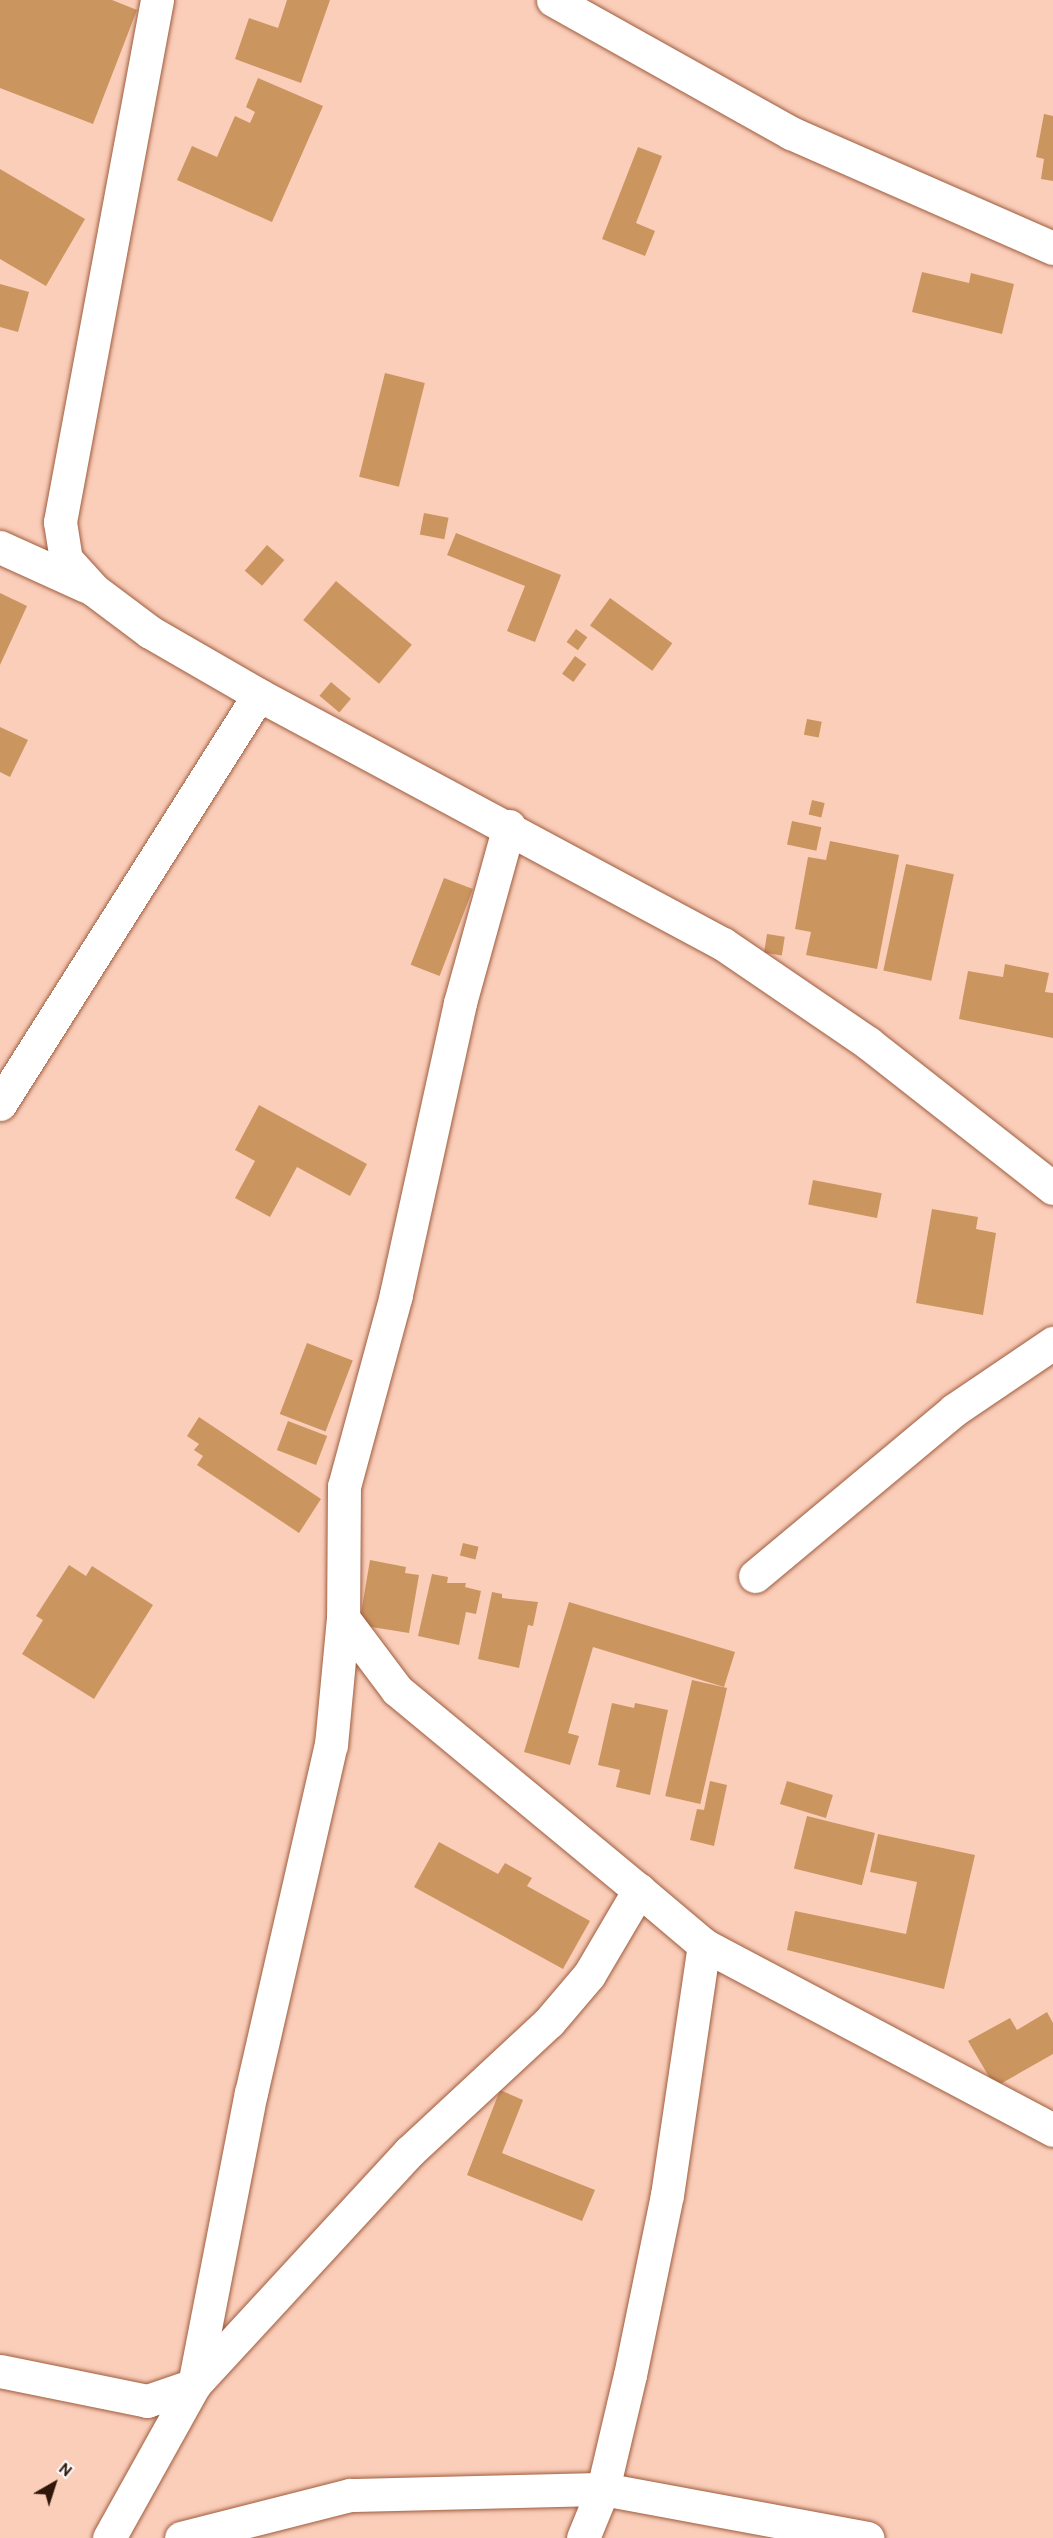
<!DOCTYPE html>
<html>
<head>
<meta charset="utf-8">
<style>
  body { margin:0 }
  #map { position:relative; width:1053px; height:2538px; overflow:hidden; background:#fbceba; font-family:Cabin,sans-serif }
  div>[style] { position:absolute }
  .building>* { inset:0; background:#cb9560; transform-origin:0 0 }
  .roads { filter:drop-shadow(0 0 2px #9e5d3e) drop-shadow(0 0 2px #9e5d3e) }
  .street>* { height:33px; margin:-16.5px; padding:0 16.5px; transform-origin:16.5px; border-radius:16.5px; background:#fff }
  span { translate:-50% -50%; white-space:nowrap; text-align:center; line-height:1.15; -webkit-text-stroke:4.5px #fafafa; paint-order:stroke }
  .north { position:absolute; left:24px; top:2454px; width:60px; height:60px; -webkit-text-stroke:4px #fafafa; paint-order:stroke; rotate:39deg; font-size:16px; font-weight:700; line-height:24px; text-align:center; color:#31170a }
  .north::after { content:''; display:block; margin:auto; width:21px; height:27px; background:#31170a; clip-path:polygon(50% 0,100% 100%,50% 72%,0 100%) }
</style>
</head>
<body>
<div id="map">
  <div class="building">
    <i style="clip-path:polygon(0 0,112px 0,137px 10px,93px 124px,0 88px)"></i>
    <i style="clip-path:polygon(287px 0,330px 0,301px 83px,235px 59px,249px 18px,278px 28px)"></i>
    <i style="clip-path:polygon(258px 78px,323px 106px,272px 222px,177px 180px,192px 146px,217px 157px,235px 116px,250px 123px,255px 112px,246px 107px)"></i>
    <i style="clip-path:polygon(1044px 114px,1053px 116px,1053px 181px,1041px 179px,1044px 159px,1036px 157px)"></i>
    <i style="clip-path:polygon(638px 147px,662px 156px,636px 223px,655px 231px,645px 256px,602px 239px)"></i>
    <i style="clip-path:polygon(0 169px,85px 219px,46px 286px,0 259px)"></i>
    <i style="clip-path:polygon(922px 272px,969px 283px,971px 273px,1014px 284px,1002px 334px,912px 312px)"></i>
    <i style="clip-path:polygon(0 284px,29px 292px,18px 332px,0 327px)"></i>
    <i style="left:385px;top:373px;width:41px;height:107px;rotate:14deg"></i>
    <i style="left:424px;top:513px;width:25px;height:22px;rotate:11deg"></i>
    <i style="clip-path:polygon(456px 533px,561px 575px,535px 642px,507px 631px,525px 586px,447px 555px)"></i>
    <i style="left:267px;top:545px;width:23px;height:34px;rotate:41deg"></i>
    <i style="left:336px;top:581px;width:99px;height:51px;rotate:40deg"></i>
    <i style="clip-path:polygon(0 593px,27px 606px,0 665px)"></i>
    <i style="left:610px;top:598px;width:77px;height:34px;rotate:36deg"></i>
    <i style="left:576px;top:629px;width:14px;height:16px;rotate:36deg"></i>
    <i style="left:575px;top:656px;width:14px;height:22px;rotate:36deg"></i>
    <i style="left:331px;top:682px;width:26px;height:18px;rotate:40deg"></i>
    <i style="left:807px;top:719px;width:15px;height:16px;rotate:11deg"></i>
    <i style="clip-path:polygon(0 727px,28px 740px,10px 777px,0 772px)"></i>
    <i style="left:812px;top:800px;width:13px;height:15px;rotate:13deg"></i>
    <i style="left:792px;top:821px;width:30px;height:24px;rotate:12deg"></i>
    <i style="clip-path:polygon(830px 841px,899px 855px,877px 969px,806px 955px,811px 932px,795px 929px,808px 857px,826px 860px)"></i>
    <i style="left:906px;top:864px;width:49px;height:109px;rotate:12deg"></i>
    <i style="left:444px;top:878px;width:31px;height:93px;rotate:21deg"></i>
    <i style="left:767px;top:934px;width:18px;height:19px;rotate:9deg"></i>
    <i style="clip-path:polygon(1005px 964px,1049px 973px,1045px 992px,1053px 993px,1053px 1038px,959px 1019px,968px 971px,1003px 977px)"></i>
    <i style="clip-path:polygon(259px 1105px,367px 1164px,350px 1196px,297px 1167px,270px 1217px,235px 1198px,255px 1161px,235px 1150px)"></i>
    <i style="left:813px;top:1180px;width:70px;height:25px;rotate:11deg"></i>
    <i style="clip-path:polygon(932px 1209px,978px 1217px,976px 1229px,996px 1233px,983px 1315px,916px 1303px)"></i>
    <i style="left:307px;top:1343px;width:49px;height:76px;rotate:21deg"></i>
    <i style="clip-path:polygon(199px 1417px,321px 1499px,299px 1533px,197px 1465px,203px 1456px,194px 1450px,199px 1444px,187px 1436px)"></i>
    <i style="left:288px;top:1421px;width:42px;height:31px;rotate:21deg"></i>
    <i style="left:463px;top:1543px;width:16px;height:13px;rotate:14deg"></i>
    <i style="clip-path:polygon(370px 1560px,406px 1567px,405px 1573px,419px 1575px,409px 1633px,359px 1625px)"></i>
    <i style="clip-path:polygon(69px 1565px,86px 1576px,92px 1566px,153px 1605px,94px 1699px,22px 1654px,43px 1620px,36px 1616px)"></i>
    <i style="clip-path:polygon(432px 1574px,448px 1577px,447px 1583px,466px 1583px,465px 1587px,481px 1591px,476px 1614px,466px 1612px,459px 1645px,418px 1636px)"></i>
    <i style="clip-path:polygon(492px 1592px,502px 1594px,502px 1598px,538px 1602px,533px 1626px,528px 1625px,519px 1668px,478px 1659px)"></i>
    <i style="clip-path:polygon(569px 1602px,735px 1652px,724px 1687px,593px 1647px,568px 1733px,579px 1736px,570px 1765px,524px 1752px)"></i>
    <i style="left:692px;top:1680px;width:36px;height:119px;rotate:13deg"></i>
    <i style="clip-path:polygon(612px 1703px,634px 1708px,635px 1703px,668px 1710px,650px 1795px,616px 1787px,620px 1770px,598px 1765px)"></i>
    <i style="clip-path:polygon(710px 1781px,727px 1785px,714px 1846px,690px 1840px,697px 1809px,704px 1810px)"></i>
    <i style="left:787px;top:1781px;width:48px;height:24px;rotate:17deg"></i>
    <i style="left:807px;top:1816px;width:70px;height:54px;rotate:14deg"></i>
    <i style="clip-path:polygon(878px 1834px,975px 1855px,944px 1989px,787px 1950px,795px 1911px,906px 1934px,917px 1882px,870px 1872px)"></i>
    <i style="clip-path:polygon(439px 1842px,498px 1874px,505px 1863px,532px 1878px,527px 1886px,590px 1921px,563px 1969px,414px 1887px)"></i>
    <i style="clip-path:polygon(1047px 2012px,1053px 2023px,1053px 2054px,995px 2087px,968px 2041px,1010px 2018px,1017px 2030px)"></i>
    <i style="clip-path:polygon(500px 2090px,523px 2100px,502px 2153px,595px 2190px,582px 2221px,467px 2175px)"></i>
  </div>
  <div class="roads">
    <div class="street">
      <i style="left:157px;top:0;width:531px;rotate:100.53deg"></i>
      <i style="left:60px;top:522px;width:37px;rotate:81deg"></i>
      <i style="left:66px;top:559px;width:42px;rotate:47.9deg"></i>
      <i style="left:94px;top:590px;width:70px;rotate:36.9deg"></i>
      <i style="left:150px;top:632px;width:126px;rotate:30deg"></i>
      <i style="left:259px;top:695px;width:527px;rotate:28.22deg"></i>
      <i style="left:723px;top:944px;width:176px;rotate:34.3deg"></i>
      <i style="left:868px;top:1043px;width:235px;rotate:38.1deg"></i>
      <i style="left:553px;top:0;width:273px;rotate:29.2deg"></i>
      <i style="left:791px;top:133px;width:286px;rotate:23.7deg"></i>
      <i style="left:0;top:547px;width:94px;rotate:24.4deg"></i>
      <i style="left:509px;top:826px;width:184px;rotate:105.5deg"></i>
      <i style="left:460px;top:1003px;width:299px;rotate:102.4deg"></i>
      <i style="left:396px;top:1295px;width:198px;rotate:105.2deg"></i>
      <i style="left:344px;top:1486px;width:132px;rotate:90.4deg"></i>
      <i style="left:343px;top:1618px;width:90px;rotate:53.1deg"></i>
      <i style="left:397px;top:1690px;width:314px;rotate:39.6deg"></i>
      <i style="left:0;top:1104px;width:484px;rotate:-57.7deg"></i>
      <i style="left:755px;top:1576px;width:259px;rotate:-39.8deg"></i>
      <i style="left:954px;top:1410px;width:120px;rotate:-34.1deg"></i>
      <i style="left:0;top:2371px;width:150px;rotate:11.5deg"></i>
      <i style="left:147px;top:2401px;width:50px;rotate:-18.8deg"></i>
      <i style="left:194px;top:2385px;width:298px;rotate:-79deg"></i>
      <i style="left:251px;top:2093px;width:357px;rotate:-77.1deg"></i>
      <i style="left:331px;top:1745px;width:128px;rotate:-84.6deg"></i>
      <i style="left:109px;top:2538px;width:175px;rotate:-60.9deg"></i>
      <i style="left:194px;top:2385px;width:317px;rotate:-47.3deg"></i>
      <i style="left:409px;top:2152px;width:191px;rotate:-42.9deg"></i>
      <i style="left:549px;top:2022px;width:62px;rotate:-49.6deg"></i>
      <i style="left:589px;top:1975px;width:99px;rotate:-59.5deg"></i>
      <i style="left:639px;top:1890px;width:85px;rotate:40.2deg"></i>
      <i style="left:704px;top:1945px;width:395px;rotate:27.9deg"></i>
      <i style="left:181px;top:2538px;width:174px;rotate:-14.3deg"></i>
      <i style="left:350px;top:2495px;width:253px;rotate:-1.4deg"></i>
      <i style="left:603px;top:2489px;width:269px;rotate:10.5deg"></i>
      <i style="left:583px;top:2538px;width:53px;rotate:-67.8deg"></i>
      <i style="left:603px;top:2489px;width:117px;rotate:-76.7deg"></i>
      <i style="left:630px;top:2375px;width:184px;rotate:-78.4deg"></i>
      <i style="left:667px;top:2195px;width:253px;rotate:-81.6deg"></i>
    </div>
  </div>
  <div class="north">N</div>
</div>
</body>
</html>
